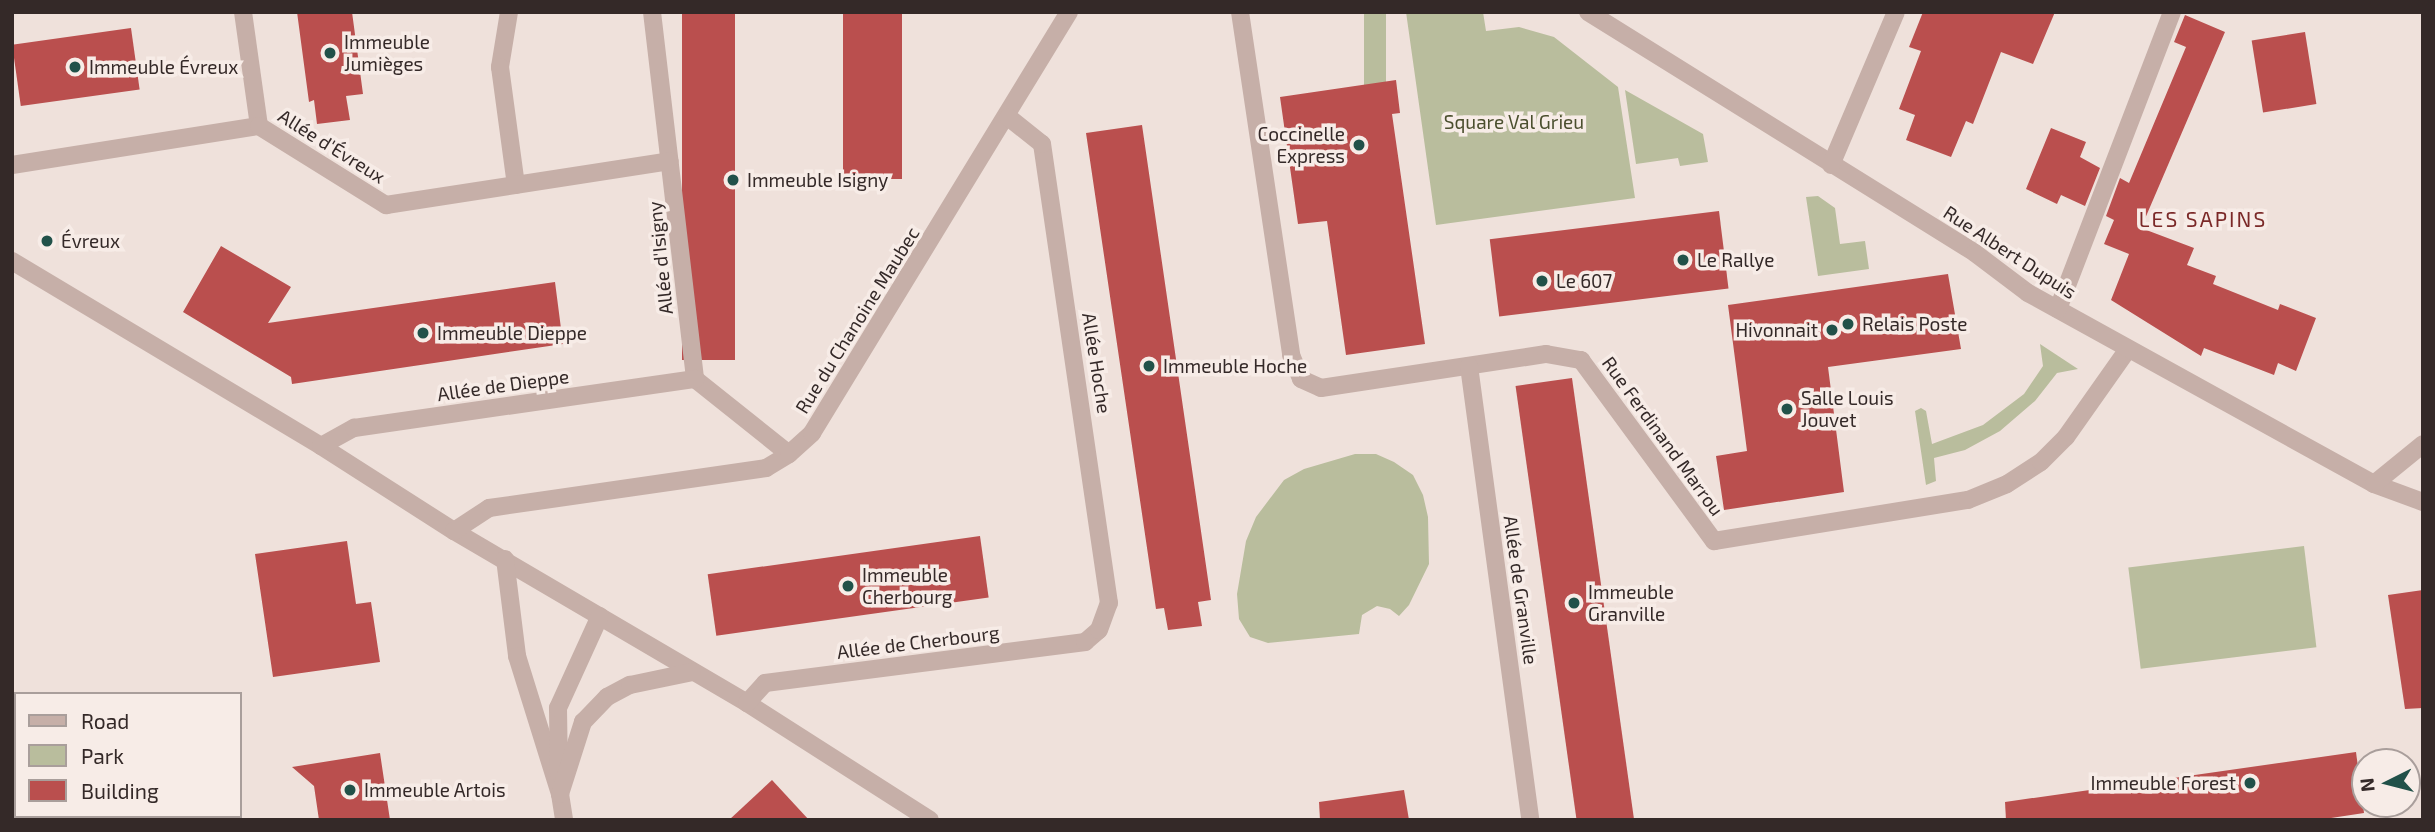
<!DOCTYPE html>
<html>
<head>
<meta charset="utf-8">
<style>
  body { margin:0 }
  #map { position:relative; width:2435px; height:832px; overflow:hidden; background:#efe1db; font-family:"Exo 2",sans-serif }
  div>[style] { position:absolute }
  .green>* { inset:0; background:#b9bd9d; transform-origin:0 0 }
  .building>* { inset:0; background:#ba4f4e; transform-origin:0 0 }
  .minor>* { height:18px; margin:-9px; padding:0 9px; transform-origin:9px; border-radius:9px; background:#c6afa8 }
  .dots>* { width:19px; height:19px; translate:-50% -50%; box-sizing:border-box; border:4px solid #f7ece7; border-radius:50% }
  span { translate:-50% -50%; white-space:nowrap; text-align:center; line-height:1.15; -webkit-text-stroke:7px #f7ece7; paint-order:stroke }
  .poi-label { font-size:19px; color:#342928 }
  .left { translate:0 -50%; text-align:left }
  .right { translate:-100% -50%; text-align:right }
  .park-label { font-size:19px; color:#4b4f2e }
  .street-label { font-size:19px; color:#342928 }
  .neighbourhood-label { font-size:21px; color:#7b2928; letter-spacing:2px }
  .frame { position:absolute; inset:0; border:14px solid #342928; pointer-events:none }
  .legend { position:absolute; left:14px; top:692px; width:228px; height:126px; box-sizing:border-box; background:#f7ece7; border:2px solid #a99e9b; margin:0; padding:9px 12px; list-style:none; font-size:21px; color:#342928 }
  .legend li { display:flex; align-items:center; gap:14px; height:35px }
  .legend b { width:35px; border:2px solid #a99e9b }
  .north { position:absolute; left:2351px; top:748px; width:70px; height:70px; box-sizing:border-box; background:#f7ece7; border:2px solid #a99e9b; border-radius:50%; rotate:264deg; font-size:19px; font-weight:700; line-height:28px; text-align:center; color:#342928 }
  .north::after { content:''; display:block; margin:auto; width:24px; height:32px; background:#215149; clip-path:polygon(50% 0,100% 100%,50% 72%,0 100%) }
</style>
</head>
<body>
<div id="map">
  <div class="green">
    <i style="left:1364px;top:12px;width:22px;height:73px"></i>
    <i style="clip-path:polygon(1406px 12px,1483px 12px,1486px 31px,1519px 27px,1554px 37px,1618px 87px,1635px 198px,1436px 225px)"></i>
    <i style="clip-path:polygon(1625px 90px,1703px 134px,1708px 162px,1680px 166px,1678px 158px,1636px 164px)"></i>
    <i style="clip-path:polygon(1818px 196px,1835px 208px,1840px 244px,1865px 241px,1869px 269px,1818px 276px,1806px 197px)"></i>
    <i style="clip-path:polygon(2040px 344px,2078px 369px,2057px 373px,2035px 401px,2000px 431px,1965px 450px,1934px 458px,1936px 481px,1926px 485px,1915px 411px,1921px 408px,1926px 411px,1932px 444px,1983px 425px,2024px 394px,2043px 366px)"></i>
    <i style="clip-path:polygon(1355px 454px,1376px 454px,1394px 462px,1413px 475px,1423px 495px,1428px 517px,1429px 564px,1409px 605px,1399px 616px,1390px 609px,1377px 606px,1362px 615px,1359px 634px,1268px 643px,1250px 637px,1239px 619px,1237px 594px,1246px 541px,1256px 517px,1284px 480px,1304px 469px)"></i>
    <i style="left:2304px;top:546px;width:102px;height:177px;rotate:83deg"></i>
  </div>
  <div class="building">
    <i style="clip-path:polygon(297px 12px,352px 12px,363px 94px,346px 96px,350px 120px,317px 124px,314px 100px,309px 102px)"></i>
    <i style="left:682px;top:12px;width:53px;height:348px"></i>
    <i style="left:843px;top:12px;width:59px;height:167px"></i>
    <i style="clip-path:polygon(1923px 12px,2055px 12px,2033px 64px,2001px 52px,1973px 124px,1966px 121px,1951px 157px,1906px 140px,1915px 115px,1899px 109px,1921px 51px,1909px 47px)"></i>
    <i style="clip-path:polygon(2185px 15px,2225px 32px,2141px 228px,2194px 248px,2187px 265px,2216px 276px,2213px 284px,2278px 310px,2280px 304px,2316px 318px,2296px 371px,2278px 363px,2274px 375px,2204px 348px,2201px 356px,2111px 300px,2129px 254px,2104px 244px,2114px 220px,2106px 216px,2120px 178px,2129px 183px,2186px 47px,2174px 42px)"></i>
    <i style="left:131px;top:28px;width:62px;height:120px;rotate:82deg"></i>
    <i style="left:2305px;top:32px;width:73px;height:54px;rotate:81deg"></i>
    <i style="clip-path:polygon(1396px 80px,1400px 113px,1392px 114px,1425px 344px,1346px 355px,1327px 221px,1298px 224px,1280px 97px)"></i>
    <i style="clip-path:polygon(1142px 125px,1211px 600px,1198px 602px,1202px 626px,1168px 630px,1164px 608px,1156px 609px,1086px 133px)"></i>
    <i style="clip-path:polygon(2051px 128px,2086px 142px,2080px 157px,2100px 168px,2085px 206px,2061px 195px,2057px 204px,2026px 189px)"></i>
    <i style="left:1719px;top:211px;width:78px;height:231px;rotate:83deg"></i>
    <i style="clip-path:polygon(221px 246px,291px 287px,268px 323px,555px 282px,563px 344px,292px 384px,291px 377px,183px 312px)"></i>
    <i style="clip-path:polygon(1948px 274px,1961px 349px,1828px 367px,1844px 492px,1724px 510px,1716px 456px,1747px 451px,1728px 305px)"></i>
    <i style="left:1572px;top:378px;width:446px;height:57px;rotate:82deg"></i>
    <i style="left:980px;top:536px;width:62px;height:275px;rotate:82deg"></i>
    <i style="clip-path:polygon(347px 541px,356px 604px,371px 602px,380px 662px,273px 677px,255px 554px)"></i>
    <i style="clip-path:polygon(2423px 590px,2423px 708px,2405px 709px,2388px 595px)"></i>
    <i style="clip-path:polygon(2356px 752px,2364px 813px,2318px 820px,2006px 820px,2005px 802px)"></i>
    <i style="clip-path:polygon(380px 753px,390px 820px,319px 820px,314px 786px,292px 767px)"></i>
    <i style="clip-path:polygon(772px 780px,809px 820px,729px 820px)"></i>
    <i style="clip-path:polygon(1404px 790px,1409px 820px,1320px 820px,1319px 802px)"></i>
  </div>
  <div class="minor">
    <i style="left:243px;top:12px;width:115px;rotate:82deg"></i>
    <i style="left:509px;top:12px;width:56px;rotate:99.3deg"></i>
    <i style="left:500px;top:67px;width:119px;rotate:82.3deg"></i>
    <i style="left:652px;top:12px;width:370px;rotate:83.3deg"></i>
    <i style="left:695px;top:379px;width:120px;rotate:38.6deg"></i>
    <i style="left:1240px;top:12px;width:347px;rotate:81.5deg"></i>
    <i style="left:1291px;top:355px;width:26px;rotate:67deg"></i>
    <i style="left:1301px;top:379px;width:22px;rotate:24deg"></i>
    <i style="left:1321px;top:388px;width:228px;rotate:-8.6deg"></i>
    <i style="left:1546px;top:354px;width:36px;rotate:10deg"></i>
    <i style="left:1581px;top:360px;width:225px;rotate:53.7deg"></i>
    <i style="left:1714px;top:541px;width:257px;rotate:-9.2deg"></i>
    <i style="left:1968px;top:500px;width:42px;rotate:-22.3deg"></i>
    <i style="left:2007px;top:484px;width:40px;rotate:-32.9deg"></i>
    <i style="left:2041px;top:462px;width:35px;rotate:-45deg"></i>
    <i style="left:2066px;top:437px;width:108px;rotate:-54.8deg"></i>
    <i style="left:1588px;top:12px;width:456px;rotate:31.9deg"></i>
    <i style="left:1975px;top:253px;width:66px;rotate:37deg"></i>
    <i style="left:2028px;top:293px;width:395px;rotate:28.9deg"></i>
    <i style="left:2374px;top:484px;width:52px;rotate:20.2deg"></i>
    <i style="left:12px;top:165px;width:250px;rotate:-9deg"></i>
    <i style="left:259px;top:126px;width:150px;rotate:31.9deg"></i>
    <i style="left:386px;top:205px;width:287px;rotate:-8.8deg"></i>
    <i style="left:1831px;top:165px;width:166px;rotate:-67deg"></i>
    <i style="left:12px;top:261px;width:360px;rotate:30.9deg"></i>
    <i style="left:321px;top:446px;width:158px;rotate:32.6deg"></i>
    <i style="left:454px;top:531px;width:340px;rotate:30.4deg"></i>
    <i style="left:747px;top:703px;width:217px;rotate:32.6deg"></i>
    <i style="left:2058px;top:309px;width:318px;rotate:-69deg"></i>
    <i style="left:1469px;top:366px;width:458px;rotate:82.3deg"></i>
    <i style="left:321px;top:446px;width:38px;rotate:-29deg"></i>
    <i style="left:354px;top:428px;width:345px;rotate:-8.2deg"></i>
    <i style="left:2374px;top:484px;width:63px;rotate:-39.2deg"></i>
    <i style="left:454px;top:531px;width:42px;rotate:-33.3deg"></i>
    <i style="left:489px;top:508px;width:280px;rotate:-8.2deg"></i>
    <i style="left:766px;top:468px;width:27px;rotate:-31deg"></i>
    <i style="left:789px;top:454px;width:31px;rotate:-42deg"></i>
    <i style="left:812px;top:433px;width:493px;rotate:-58.6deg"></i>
    <i style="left:505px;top:559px;width:98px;rotate:82.9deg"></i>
    <i style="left:517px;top:656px;width:145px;rotate:72.7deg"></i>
    <i style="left:560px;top:794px;width:26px;rotate:81deg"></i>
    <i style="left:747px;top:703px;width:27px;rotate:-48deg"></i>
    <i style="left:765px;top:683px;width:323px;rotate:-7.3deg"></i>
    <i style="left:1085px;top:642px;width:18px;rotate:-41deg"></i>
    <i style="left:1099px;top:630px;width:29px;rotate:-70deg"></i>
    <i style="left:1109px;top:603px;width:464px;rotate:-98.3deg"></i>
    <i style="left:1042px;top:144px;width:43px;rotate:-141.5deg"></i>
    <i style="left:559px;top:773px;width:65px;rotate:-90.9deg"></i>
    <i style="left:558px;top:708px;width:101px;rotate:-65.5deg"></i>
    <i style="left:560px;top:794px;width:76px;rotate:-72.3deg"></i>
    <i style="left:583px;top:722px;width:35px;rotate:-46deg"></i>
    <i style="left:607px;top:697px;width:26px;rotate:-28deg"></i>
    <i style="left:630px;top:685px;width:63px;rotate:-11.8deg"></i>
  </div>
  <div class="dots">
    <i style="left:330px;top:53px;background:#215149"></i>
    <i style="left:75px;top:67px;background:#215149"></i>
    <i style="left:1359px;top:145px;background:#215149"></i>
    <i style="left:733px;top:180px;background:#215149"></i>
    <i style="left:47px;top:241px;background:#215149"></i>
    <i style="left:1683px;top:260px;background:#215149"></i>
    <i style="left:1542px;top:281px;background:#215149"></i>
    <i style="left:1848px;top:324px;background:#215149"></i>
    <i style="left:1832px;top:330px;background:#215149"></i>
    <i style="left:423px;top:333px;background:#215149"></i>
    <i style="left:1149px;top:366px;background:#215149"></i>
    <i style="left:1787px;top:409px;background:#215149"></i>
    <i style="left:848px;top:586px;background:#215149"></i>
    <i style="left:1574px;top:603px;background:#215149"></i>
    <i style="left:2250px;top:783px;background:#215149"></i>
    <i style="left:350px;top:790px;background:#215149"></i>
  </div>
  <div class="poi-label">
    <span class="left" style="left:344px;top:53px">Immeuble<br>Jumièges</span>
    <span class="left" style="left:89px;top:67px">Immeuble Évreux</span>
    <span class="right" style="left:1345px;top:145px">Coccinelle<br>Express</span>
    <span class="left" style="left:747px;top:180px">Immeuble Isigny</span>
    <span class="left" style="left:61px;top:241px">Évreux</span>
    <span class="left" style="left:1697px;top:260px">Le Rallye</span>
    <span class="left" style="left:1556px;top:281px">Le 607</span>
    <span class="left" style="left:1862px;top:324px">Relais Poste</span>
    <span class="right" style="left:1818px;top:330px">Hivonnait</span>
    <span class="left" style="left:437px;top:333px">Immeuble Dieppe</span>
    <span class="left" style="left:1163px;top:366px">Immeuble Hoche</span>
    <span class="left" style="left:1801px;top:409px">Salle Louis<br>Jouvet</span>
    <span class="left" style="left:862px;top:586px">Immeuble<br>Cherbourg</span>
    <span class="left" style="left:1588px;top:603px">Immeuble<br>Granville</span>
    <span class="right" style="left:2236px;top:783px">Immeuble Forest</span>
    <span class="left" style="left:364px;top:790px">Immeuble Artois</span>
  </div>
  <div class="park-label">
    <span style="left:1514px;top:122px">Square Val Grieu</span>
  </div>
  <div class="street-label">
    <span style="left:332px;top:146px;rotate:32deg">Allée d'Évreux</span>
    <span style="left:2010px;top:252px;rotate:33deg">Rue Albert Dupuis</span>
    <span style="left:660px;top:258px;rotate:-96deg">Allée d'Isigny</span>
    <span style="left:857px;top:320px;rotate:-58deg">Rue du Chanoine Maubec</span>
    <span style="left:1097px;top:363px;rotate:81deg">Allée Hoche</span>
    <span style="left:503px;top:385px;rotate:-8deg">Allée de Dieppe</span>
    <span style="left:1663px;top:436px;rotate:54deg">Rue Ferdinand Marrou</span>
    <span style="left:1521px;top:590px;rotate:82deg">Allée de Granville</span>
    <span style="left:918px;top:642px;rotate:-7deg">Allée de Cherbourg</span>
  </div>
  <div class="neighbourhood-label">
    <span style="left:2203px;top:219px">LES SAPINS</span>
  </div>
  <div class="frame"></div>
  <ul class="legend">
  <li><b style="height:9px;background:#c6afa8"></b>Road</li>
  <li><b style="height:19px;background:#b9bd9d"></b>Park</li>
  <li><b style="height:19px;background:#ba4f4e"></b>Building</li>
  </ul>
  <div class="north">N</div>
</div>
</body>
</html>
